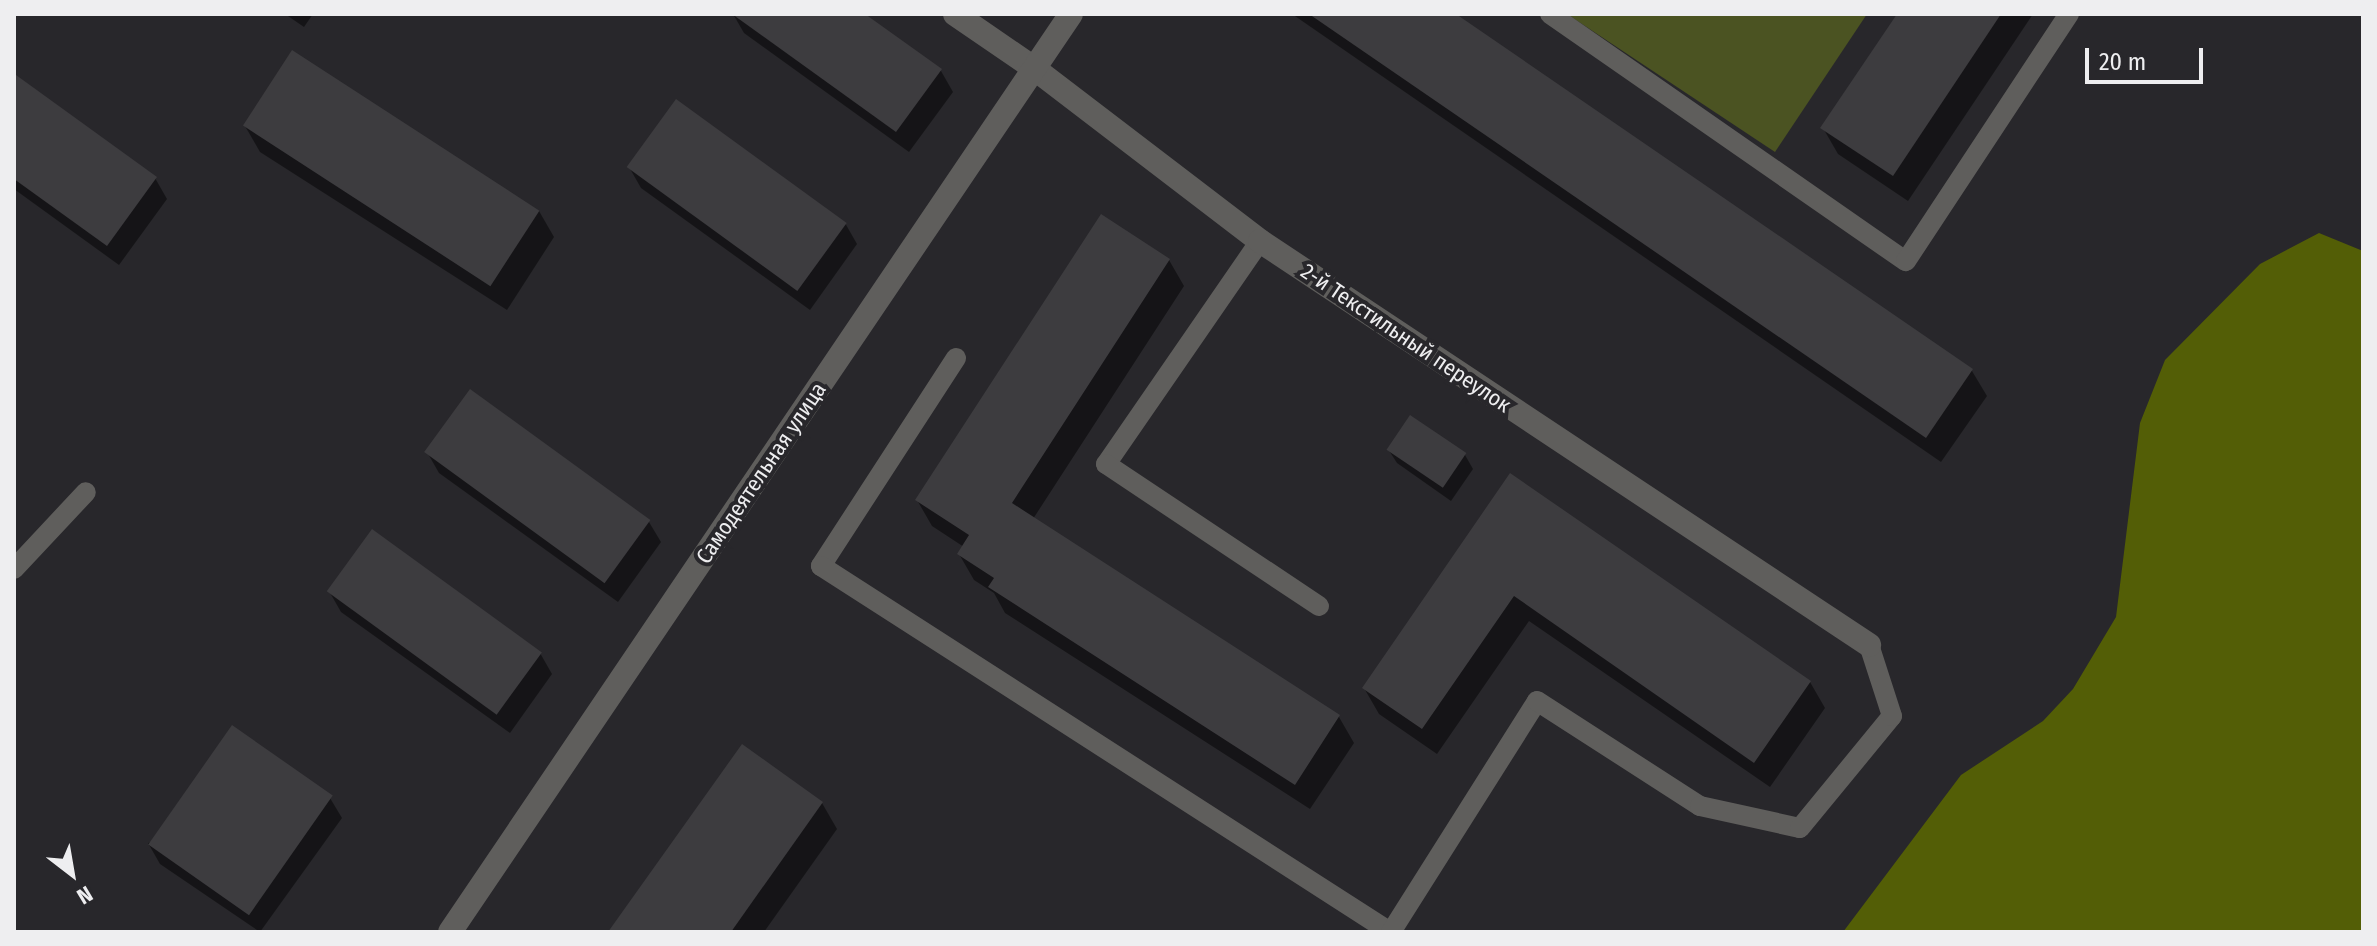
<!DOCTYPE html>
<html>
<head>
<meta charset="utf-8">
<style>
  body { margin:0 }
  #map { position:relative; width:2377px; height:946px; overflow:hidden; background:#28272b; font-family:"Fira Sans Condensed",sans-serif }
  div>[style] { position:absolute }
  .green>* { inset:0; background:#4b5322 }
  .forest>* { inset:0; background:#535e06 }
  .shadow>* { inset:0; background:#0007 }
  .building>* { inset:0; background:#3d3c3f; transform-origin:0 0 }
  .lane>* { height:20px; margin:-10px; padding:0 10px; transform-origin:10px; border-radius:10px; background:#5f5e5c }
  .street>* { height:24px; margin:-12px; padding:0 12px; transform-origin:12px; border-radius:12px; background:#5f5e5c }
  span { translate:-50% -50%; white-space:nowrap; text-align:center; line-height:1.15; -webkit-text-stroke:8px #28272b; paint-order:stroke }
  .street-label { font-size:22px; color:#eeeef0 }
  .frame { position:absolute; inset:0; border:16px solid #eeeef0; pointer-events:none }
  .north { position:absolute; left:32px; top:834px; width:80px; height:80px; -webkit-text-stroke:6px #28272b; paint-order:stroke; rotate:149deg; font-size:22px; font-weight:700; line-height:32px; text-align:center; color:#eeeef0 }
  .north::after { content:''; display:block; margin:auto; width:28px; height:36px; background:#eeeef0; clip-path:polygon(50% 0,100% 100%,50% 72%,0 100%) }
  .scale { position:absolute; left:2085px; top:48px; width:118px; height:36px; box-sizing:border-box; border:4px solid #eeeef0; border-top:0; padding-left:10px; font-size:24px; line-height:28px; white-space:nowrap; color:#eeeef0; -webkit-text-stroke:6px #28272b; paint-order:stroke }
</style>
</head>
<body>
<div id="map">
  <div class="green">
    <i style="clip-path:polygon(1567px 14px,1867px 14px,1775px 152px)"></i>
  </div>
  <div class="forest">
    <i style="clip-path:polygon(2319px 233px,2363px 251px,2363px 932px,1843px 932px,1961px 775px,2043px 721px,2073px 689px,2116px 617px,2140px 423px,2165px 360px,2260px 264px)"></i>
  </div>
  <div class="shadow">
    <i style="clip-path:polygon(285px 14px,313px 14px,304px 27px)"></i>
    <i style="clip-path:polygon(733px 14px,862px 14px,941px 71px,953px 92px,909px 152px,744px 33px)"></i>
    <i style="clip-path:polygon(1292px 14px,1453px 14px,1972px 371px,1987px 396px,1941px 462px)"></i>
    <i style="clip-path:polygon(1899px 14px,2033px 14px,1908px 201px,1838px 154px,1823px 128px)"></i>
    <i style="clip-path:polygon(16px 77px,155px 178px,167px 199px,119px 265px,14px 189px)"></i>
    <i style="clip-path:polygon(245px 126px,539px 211px,554px 237px,507px 310px,260px 152px)"></i>
    <i style="clip-path:polygon(629px 167px,845px 223px,857px 244px,810px 310px,641px 188px)"></i>
    <i style="clip-path:polygon(1169px 260px,1184px 286px,1033px 519px,1339px 717px,1354px 743px,1310px 809px,1005px 613px,994px 593px,974px 580px,959px 554px,964px 547px,932px 526px,917px 500px)"></i>
    <i style="clip-path:polygon(1388px 449px,1465px 455px,1473px 469px,1451px 501px,1397px 463px)"></i>
    <i style="clip-path:polygon(427px 452px,649px 522px,661px 542px,618px 602px,439px 473px)"></i>
    <i style="clip-path:polygon(1511px 476px,1810px 682px,1825px 708px,1770px 787px,1529px 621px,1437px 754px,1379px 714px,1364px 688px)"></i>
    <i style="clip-path:polygon(329px 591px,540px 653px,552px 674px,510px 733px,341px 612px)"></i>
    <i style="clip-path:polygon(330px 798px,342px 818px,260px 932px,160px 864px,148px 843px)"></i>
    <i style="clip-path:polygon(822px 803px,837px 829px,764px 932px,611px 932px)"></i>
  </div>
  <div class="building">
    <i style="clip-path:polygon(732px 14px,865px 14px,942px 69px,896px 132px)"></i>
    <i style="clip-path:polygon(1309px 14px,1456px 14px,1973px 369px,1926px 438px)"></i>
    <i style="clip-path:polygon(1897px 14px,2001px 14px,1893px 176px,1820px 128px)"></i>
    <i style="left:292px;top:50px;width:295px;height:90px;rotate:33deg"></i>
    <i style="clip-path:polygon(16px 75px,157px 177px,107px 246px,14px 179px)"></i>
    <i style="left:676px;top:99px;width:211px;height:84px;rotate:36deg"></i>
    <i style="clip-path:polygon(1101px 214px,1170px 259px,1012px 503px,1340px 715px,1295px 785px,988px 587px,994px 578px,957px 554px,969px 535px,915px 500px)"></i>
    <i style="left:470px;top:389px;width:223px;height:78px;rotate:36deg"></i>
    <i style="left:1410px;top:415px;width:68px;height:42px;rotate:34deg"></i>
    <i style="clip-path:polygon(1510px 473px,1811px 681px,1754px 763px,1514px 596px,1422px 729px,1362px 688px)"></i>
    <i style="left:372px;top:529px;width:210px;height:77px;rotate:36deg"></i>
    <i style="left:232px;top:725px;width:123px;height:146px;rotate:35deg"></i>
    <i style="clip-path:polygon(742px 744px,823px 802px,731px 932px,608px 932px)"></i>
  </div>
  <div class="lane">
    <i style="left:1550px;top:14px;width:433px;rotate:34.8deg"></i>
    <i style="left:1906px;top:261px;width:296px;rotate:-56.6deg"></i>
    <i style="left:1260px;top:241px;width:271px;rotate:124.6deg"></i>
    <i style="left:1106px;top:464px;width:256px;rotate:33.7deg"></i>
    <i style="left:956px;top:358px;width:248px;rotate:123deg"></i>
    <i style="left:821px;top:566px;width:677px;rotate:32.75deg"></i>
    <i style="left:14px;top:569px;width:105px;rotate:-46.9deg"></i>
    <i style="left:1391px;top:932px;width:273px;rotate:-57.7deg"></i>
    <i style="left:1537px;top:701px;width:194px;rotate:32.8deg"></i>
    <i style="left:1700px;top:806px;width:102px;rotate:12.4deg"></i>
    <i style="left:1800px;top:828px;width:145px;rotate:-50.6deg"></i>
    <i style="left:1892px;top:716px;width:75px;rotate:-107.9deg"></i>
  </div>
  <div class="street">
    <i style="left:955px;top:14px;width:97px;rotate:34.5deg"></i>
    <i style="left:1035px;top:69px;width:283px;rotate:37.4deg"></i>
    <i style="left:1260px;top:241px;width:731px;rotate:33.56deg"></i>
    <i style="left:450px;top:932px;width:1108px;rotate:-55.92deg"></i>
  </div>
  <div class="street-label">
    <span style="left:1406px;top:338px;rotate:34deg">2-й Текстильный переулок</span>
    <span style="left:761px;top:473px;rotate:-56deg">Самодеятельная улица</span>
  </div>
  <div class="frame"></div>
  <div class="north">N</div>
  <div class="scale">20 m</div>
</div>
</body>
</html>
